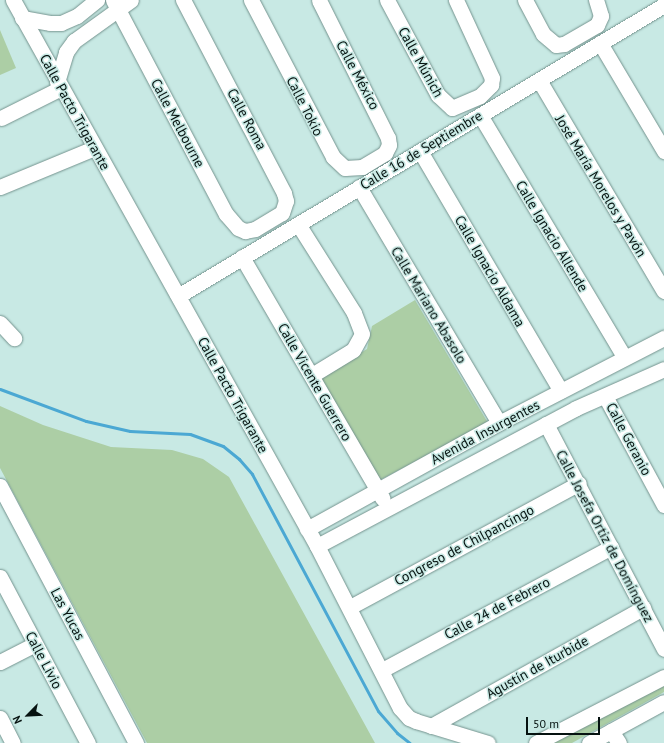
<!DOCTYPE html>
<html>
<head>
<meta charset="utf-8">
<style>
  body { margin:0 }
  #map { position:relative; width:664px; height:743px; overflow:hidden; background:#c8e9e4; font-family:"PT Sans",sans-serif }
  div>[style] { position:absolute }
  .green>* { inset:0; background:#accea5 }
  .stream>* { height:3px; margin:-1.5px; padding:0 1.5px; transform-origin:1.5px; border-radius:1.5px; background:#4ba8d3 }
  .roads { filter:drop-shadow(0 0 1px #74938e) drop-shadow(0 0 1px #74938e) }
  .minor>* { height:15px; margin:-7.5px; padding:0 7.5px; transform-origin:7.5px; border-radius:7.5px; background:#fff }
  span { translate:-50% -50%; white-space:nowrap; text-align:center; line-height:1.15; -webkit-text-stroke:3px #c8e9e4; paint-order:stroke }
  .street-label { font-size:14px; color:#061210 }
  .north { position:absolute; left:8px; top:695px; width:40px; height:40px; -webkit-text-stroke:3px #c8e9e4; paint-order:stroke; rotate:246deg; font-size:11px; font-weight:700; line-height:16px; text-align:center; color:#061210 }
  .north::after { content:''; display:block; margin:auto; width:14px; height:18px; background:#061210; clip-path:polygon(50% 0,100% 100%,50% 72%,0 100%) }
  .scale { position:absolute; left:526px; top:717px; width:74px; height:18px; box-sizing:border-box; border:2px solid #061210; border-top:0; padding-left:5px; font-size:12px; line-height:14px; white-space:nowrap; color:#061210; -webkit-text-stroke:3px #c8e9e4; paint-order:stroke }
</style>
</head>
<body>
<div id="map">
  <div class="green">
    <i style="clip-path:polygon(0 30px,16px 68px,0 75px)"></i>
    <i style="clip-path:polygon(415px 300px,488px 423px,380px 480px,318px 378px,367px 349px,372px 326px)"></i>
    <i style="clip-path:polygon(0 406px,43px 425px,111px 447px,172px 450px,203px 459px,229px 477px,375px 743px,147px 743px,0 468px)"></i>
    <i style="clip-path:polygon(664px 683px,664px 692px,572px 743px,551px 743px)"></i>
  </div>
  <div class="stream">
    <i style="left:0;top:389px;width:92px;rotate:20.4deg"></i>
    <i style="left:86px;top:421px;width:45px;rotate:12.8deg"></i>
    <i style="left:130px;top:431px;width:60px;rotate:2.9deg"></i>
    <i style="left:190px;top:434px;width:35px;rotate:20deg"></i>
    <i style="left:223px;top:446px;width:21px;rotate:39deg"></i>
    <i style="left:239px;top:459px;width:20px;rotate:49deg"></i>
    <i style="left:252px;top:474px;width:268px;rotate:62deg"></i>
    <i style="left:378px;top:711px;width:29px;rotate:49deg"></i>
    <i style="left:397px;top:733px;width:16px;rotate:38deg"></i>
  </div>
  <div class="roads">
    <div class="minor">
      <i style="left:13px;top:0;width:625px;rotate:60.89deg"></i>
      <i style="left:317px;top:546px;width:182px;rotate:62.9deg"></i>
      <i style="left:400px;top:708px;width:13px;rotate:48deg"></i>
      <i style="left:409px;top:718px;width:8px;rotate:23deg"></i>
      <i style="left:416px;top:721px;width:75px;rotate:17deg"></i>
      <i style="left:113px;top:0;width:242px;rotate:62.2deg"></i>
      <i style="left:226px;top:214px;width:18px;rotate:49deg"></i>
      <i style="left:238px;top:228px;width:8px;rotate:23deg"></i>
      <i style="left:245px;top:231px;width:10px;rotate:-11deg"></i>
      <i style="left:255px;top:229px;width:31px;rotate:-31deg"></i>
      <i style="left:282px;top:213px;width:13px;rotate:-72deg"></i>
      <i style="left:286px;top:201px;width:8px;rotate:-104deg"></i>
      <i style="left:284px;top:193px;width:218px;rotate:-117.6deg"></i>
      <i style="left:251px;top:0;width:177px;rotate:62.4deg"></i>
      <i style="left:333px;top:157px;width:16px;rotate:43deg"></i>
      <i style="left:345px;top:168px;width:17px;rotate:-3deg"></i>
      <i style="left:362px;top:167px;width:27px;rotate:-31deg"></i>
      <i style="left:385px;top:153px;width:9px;rotate:-63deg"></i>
      <i style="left:389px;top:145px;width:7px;rotate:-98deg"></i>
      <i style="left:388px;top:138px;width:154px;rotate:-116.6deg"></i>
      <i style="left:387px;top:0;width:108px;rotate:61.8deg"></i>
      <i style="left:438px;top:95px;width:19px;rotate:43deg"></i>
      <i style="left:452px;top:108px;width:30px;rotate:-23deg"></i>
      <i style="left:480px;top:96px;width:16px;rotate:-45deg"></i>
      <i style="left:491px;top:85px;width:7px;rotate:-82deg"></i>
      <i style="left:492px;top:78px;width:86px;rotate:-114.8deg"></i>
      <i style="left:525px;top:0;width:38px;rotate:62deg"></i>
      <i style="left:543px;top:34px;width:17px;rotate:40deg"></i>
      <i style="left:556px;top:45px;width:8px;rotate:-7deg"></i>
      <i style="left:564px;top:44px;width:38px;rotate:-30deg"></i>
      <i style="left:597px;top:25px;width:10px;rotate:-66deg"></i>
      <i style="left:601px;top:16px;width:17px;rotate:-107deg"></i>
      <i style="left:22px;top:18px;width:28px;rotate:10deg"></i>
      <i style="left:50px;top:23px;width:11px"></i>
      <i style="left:61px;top:23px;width:17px;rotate:-24deg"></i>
      <i style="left:77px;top:16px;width:26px;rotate:-39deg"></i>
      <i style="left:600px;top:43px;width:126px;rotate:59.3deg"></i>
      <i style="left:539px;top:80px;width:245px;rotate:59.4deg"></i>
      <i style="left:57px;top:82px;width:31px;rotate:-73deg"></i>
      <i style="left:66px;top:52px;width:14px;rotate:-54deg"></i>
      <i style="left:74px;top:41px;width:70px;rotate:-35.7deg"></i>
      <i style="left:480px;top:115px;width:282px;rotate:59.2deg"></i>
      <i style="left:1px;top:118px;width:67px;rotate:-26.6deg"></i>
      <i style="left:420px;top:151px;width:278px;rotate:59.6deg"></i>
      <i style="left:0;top:187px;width:102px;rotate:-22.5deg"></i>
      <i style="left:359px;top:187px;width:274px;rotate:59.3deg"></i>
      <i style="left:298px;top:224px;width:105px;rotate:57.8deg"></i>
      <i style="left:354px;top:313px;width:22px;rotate:69deg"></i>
      <i style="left:362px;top:334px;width:18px;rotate:119deg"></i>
      <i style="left:353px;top:350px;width:48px;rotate:148.6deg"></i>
      <i style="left:242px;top:257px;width:279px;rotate:59.8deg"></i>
      <i style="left:178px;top:296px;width:566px;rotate:-30.91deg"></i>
      <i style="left:0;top:323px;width:21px;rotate:47deg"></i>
      <i style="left:605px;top:396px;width:124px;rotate:61.6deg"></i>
      <i style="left:546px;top:424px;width:254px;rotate:62.3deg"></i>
      <i style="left:0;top:486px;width:291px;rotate:62.1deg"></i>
      <i style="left:307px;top:529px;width:219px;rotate:-28.9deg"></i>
      <i style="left:499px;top:423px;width:186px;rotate:-27.3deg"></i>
      <i style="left:317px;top:546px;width:293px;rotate:-28deg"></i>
      <i style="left:576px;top:408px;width:96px;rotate:-23.9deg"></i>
      <i style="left:0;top:577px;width:188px;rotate:62.1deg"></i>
      <i style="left:350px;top:607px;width:260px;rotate:-28.4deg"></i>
      <i style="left:0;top:662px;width:39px;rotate:-27deg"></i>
      <i style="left:382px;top:670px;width:260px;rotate:-28.2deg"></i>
      <i style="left:0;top:718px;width:28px;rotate:63deg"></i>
      <i style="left:431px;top:726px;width:243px;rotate:-29.1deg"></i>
      <i style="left:611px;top:731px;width:14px;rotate:56deg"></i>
      <i style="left:536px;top:743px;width:144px;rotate:-27.3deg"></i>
      <i style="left:589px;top:743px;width:85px;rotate:-28.7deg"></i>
    </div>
  </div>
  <div class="street-label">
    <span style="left:421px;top:62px;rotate:61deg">Calle Múnich</span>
    <span style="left:358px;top:75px;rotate:62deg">Calle México</span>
    <span style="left:305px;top:106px;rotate:63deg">Calle Tokio</span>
    <span style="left:75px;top:112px;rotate:61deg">Calle Pacto Trigarante</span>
    <span style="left:247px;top:119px;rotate:62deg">Calle Roma</span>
    <span style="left:178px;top:123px;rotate:62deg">Calle Melbourne</span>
    <span style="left:421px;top:150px;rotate:-31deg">Calle 16 de Septiembre</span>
    <span style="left:601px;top:186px;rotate:59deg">José María Morelos y Pavón</span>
    <span style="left:552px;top:236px;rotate:59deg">Calle Ignacio Allende</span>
    <span style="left:490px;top:271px;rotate:60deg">Calle Ignacio Aldama</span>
    <span style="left:429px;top:305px;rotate:59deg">Calle Mariano Abasolo</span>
    <span style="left:315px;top:382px;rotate:60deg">Calle Vicente Guerrero</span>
    <span style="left:233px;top:395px;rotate:61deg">Calle Pacto Trigarante</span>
    <span style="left:485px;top:432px;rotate:-28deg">Avenida Insurgentes</span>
    <span style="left:629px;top:439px;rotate:62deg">Calle Geranio</span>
    <span style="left:605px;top:536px;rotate:62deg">Calle Josefa Ortiz de Domínguez</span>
    <span style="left:464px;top:545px;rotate:-28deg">Congreso de Chilpancingo</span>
    <span style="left:497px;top:608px;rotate:-28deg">Calle 24 de Febrero</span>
    <span style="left:68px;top:614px;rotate:62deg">Las Yucas</span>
    <span style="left:44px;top:660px;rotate:62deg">Calle Livio</span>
    <span style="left:537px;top:667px;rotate:-29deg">Agustín de Iturbide</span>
  </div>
  <div class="north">N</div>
  <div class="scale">50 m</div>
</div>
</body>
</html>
